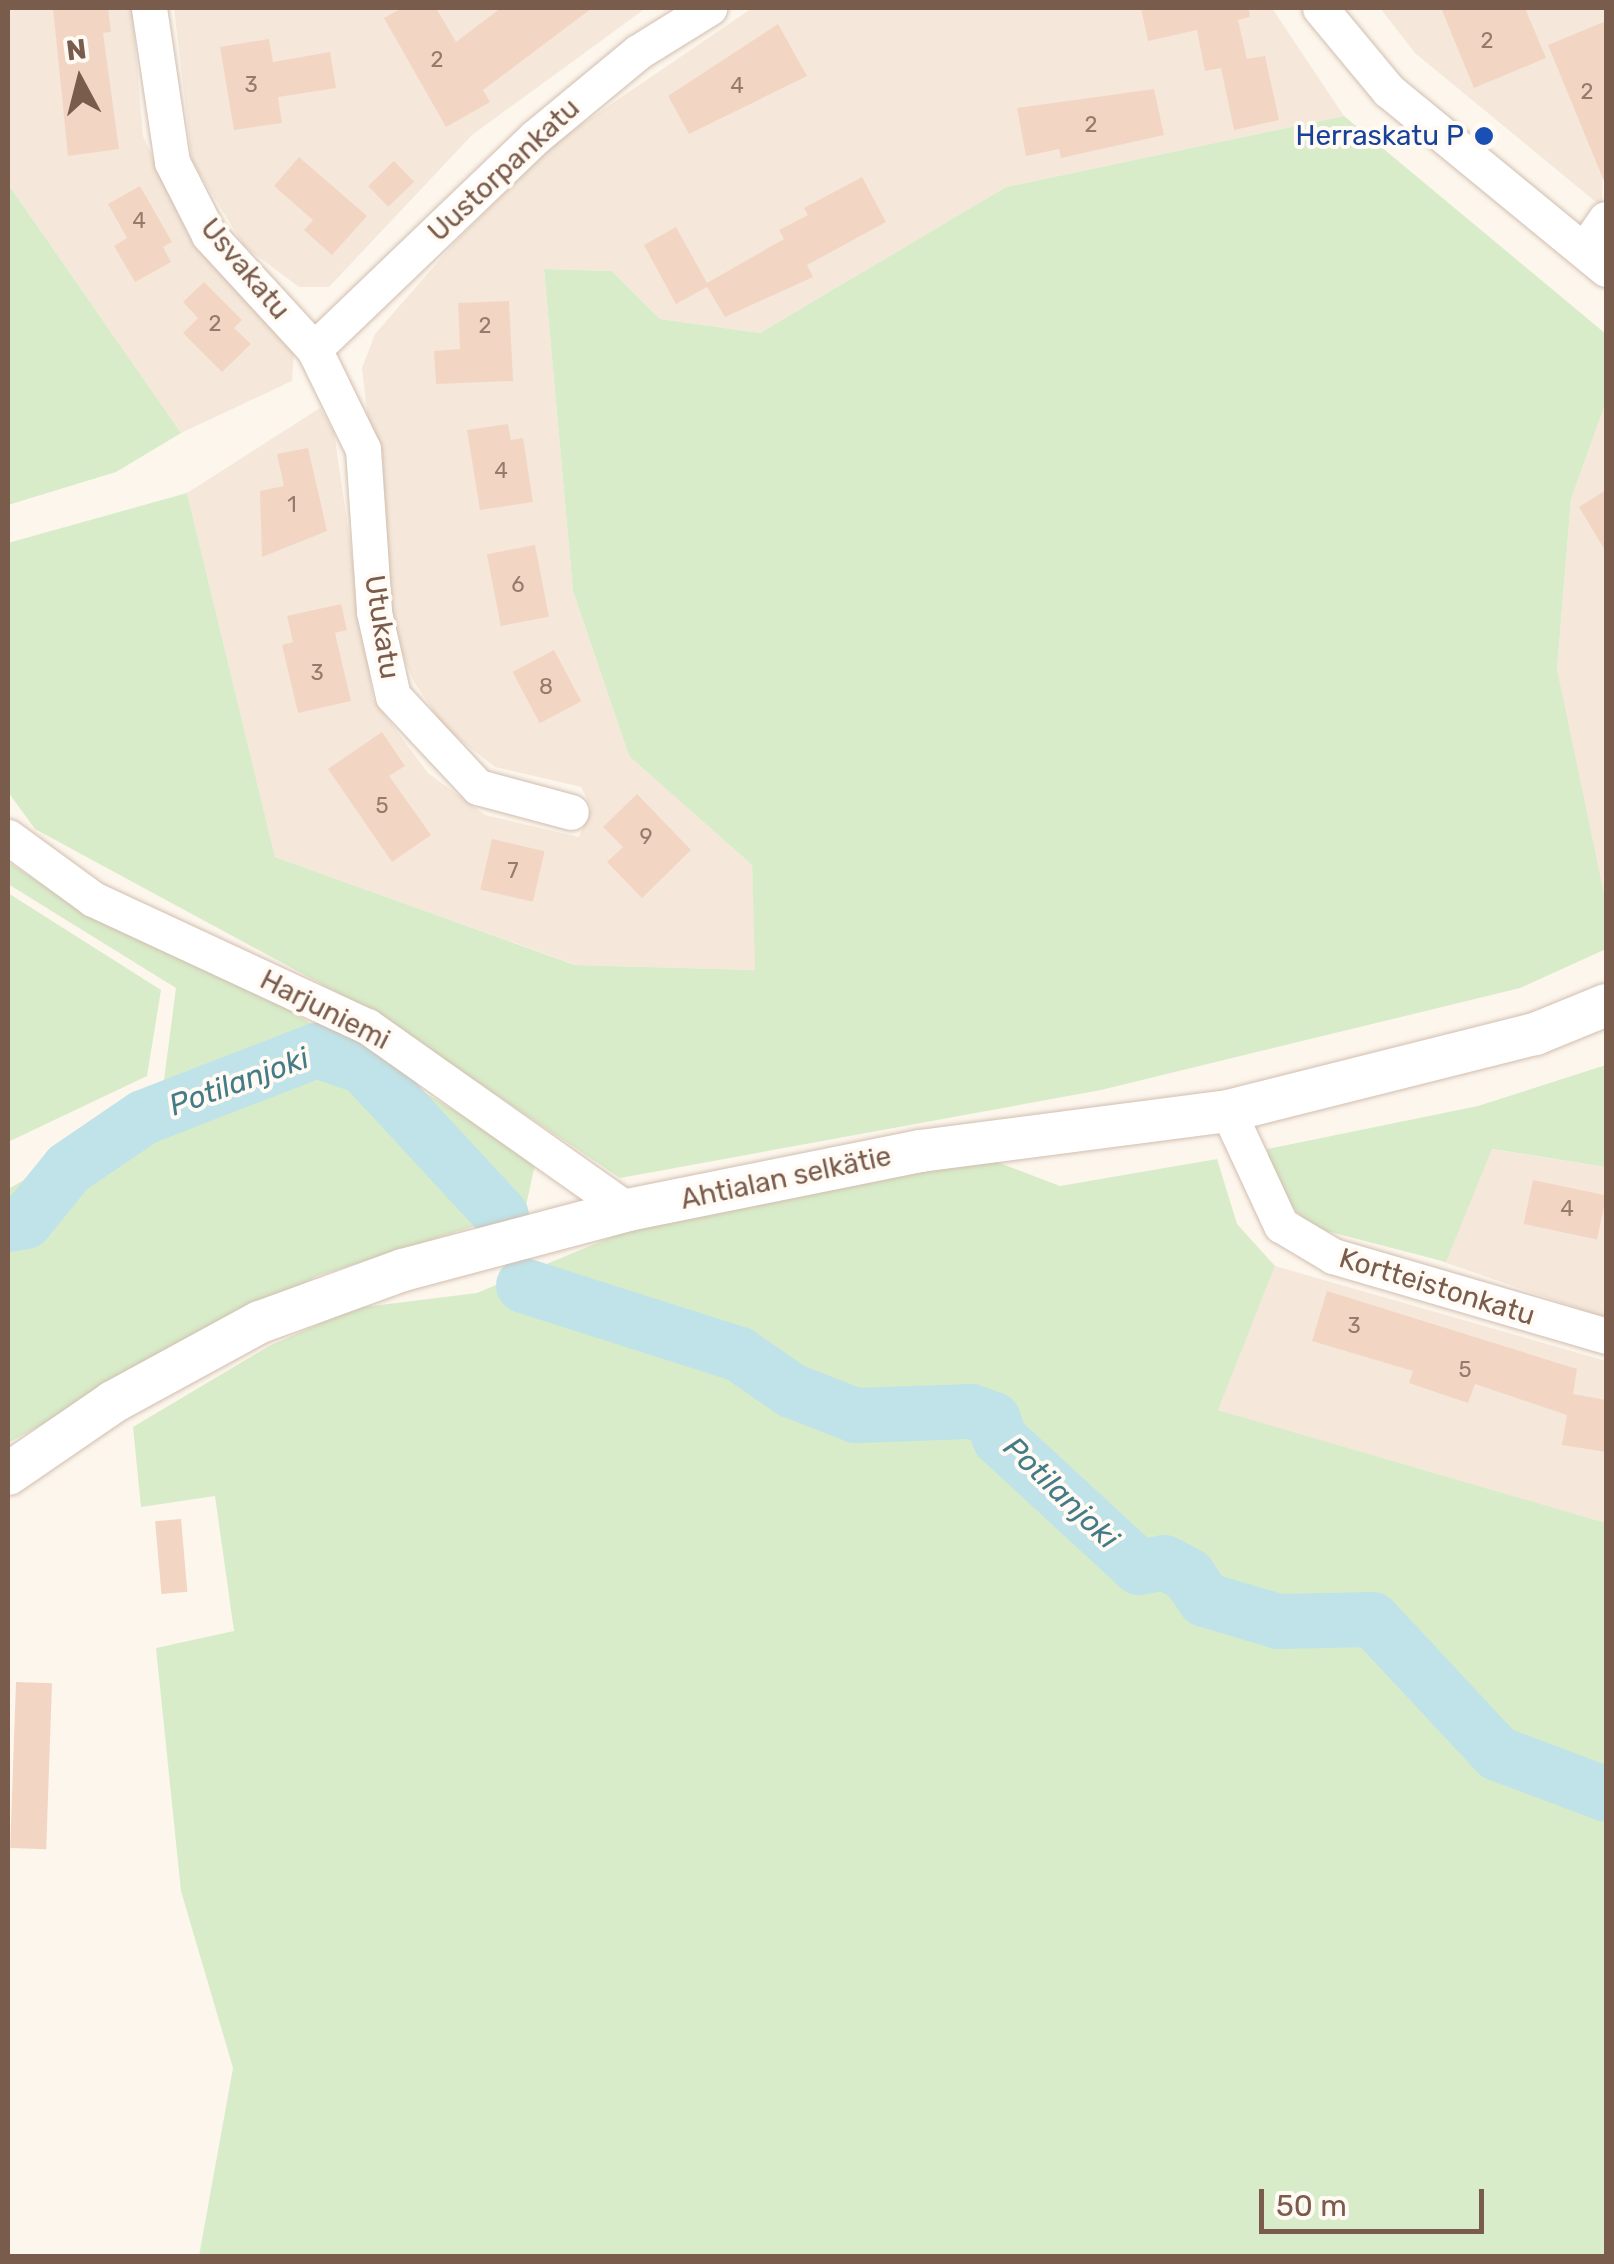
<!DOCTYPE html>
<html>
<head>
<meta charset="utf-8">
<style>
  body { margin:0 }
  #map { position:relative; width:1614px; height:2264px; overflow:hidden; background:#fdf6ec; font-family:Rubik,sans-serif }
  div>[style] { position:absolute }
  .residential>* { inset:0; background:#f5e8da }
  .green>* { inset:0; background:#d8ecc9 }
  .river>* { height:55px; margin:-27.5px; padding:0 27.5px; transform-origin:27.5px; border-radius:27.5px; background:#bfe3e8 }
  .building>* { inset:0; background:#f3d5c3; transform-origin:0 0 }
  .roads { filter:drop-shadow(0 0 2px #d1beb0) drop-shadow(0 0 2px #d1beb0) }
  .minor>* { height:35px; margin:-17.5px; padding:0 17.5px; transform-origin:17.5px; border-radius:17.5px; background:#fff }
  .tertiary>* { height:42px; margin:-21px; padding:0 21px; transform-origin:21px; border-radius:21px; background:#fff }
  .dots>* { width:28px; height:28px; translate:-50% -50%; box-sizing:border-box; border:5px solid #fffaf3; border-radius:50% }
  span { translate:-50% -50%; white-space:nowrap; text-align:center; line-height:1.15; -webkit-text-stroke:8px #fffaf3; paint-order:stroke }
  .number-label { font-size:22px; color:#987a6a }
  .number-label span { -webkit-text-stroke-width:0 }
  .transit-label { font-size:28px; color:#164399 }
  .right { translate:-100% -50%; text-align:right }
  .street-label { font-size:28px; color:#7a5c4d }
  .water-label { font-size:30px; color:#437c86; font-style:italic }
  .frame { position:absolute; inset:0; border:10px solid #7a5c4d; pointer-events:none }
  .north { position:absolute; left:30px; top:30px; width:100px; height:100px; -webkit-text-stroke:8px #fffaf3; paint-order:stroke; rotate:353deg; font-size:28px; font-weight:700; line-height:40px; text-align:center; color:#7a5c4d }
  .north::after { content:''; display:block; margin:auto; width:35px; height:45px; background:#7a5c4d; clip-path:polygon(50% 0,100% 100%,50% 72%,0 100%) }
  .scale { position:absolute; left:1259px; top:2189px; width:225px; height:45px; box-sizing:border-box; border:5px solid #7a5c4d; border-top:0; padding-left:12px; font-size:30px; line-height:35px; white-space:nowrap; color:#7a5c4d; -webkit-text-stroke:8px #fffaf3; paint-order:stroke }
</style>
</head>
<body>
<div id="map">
  <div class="residential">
    <i style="clip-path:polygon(8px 8px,132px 8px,143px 136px,192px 240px,294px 351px,292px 381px,181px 433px,8px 184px)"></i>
    <i style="clip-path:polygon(174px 8px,646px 8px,472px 135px,329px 287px,299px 287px,244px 246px,192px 161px)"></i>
    <i style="clip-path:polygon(752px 8px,1272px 8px,1344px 116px,1006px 187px,760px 333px,660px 319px,612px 271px,544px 269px,573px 591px,629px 756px,752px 865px,756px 970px,576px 965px,275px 857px,187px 493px,320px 408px,334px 432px,373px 699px,428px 773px,485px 815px,579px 837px,591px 807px,581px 787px,495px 767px,445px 728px,414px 682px,392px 630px,362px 368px,375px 334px,457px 240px,560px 139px)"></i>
    <i style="clip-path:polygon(1380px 8px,1606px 8px,1602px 207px,1415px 53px)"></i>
    <i style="clip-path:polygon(1606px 402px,1606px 904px,1601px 904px,1557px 669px,1571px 499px)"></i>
    <i style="clip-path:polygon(1491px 1149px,1606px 1167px,1606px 1318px,1435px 1259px)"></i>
    <i style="clip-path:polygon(1275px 1266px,1606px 1361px,1606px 1523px,1217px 1410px)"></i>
  </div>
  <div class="green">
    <i style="clip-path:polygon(1344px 116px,1606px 334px,1606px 402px,1571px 499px,1557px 669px,1606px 904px,1606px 949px,1520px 988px,1101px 1090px,620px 1178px,373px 1012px,35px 829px,8px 792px,8px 543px,187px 493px,275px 857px,575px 965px,755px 970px,752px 865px,629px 756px,573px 591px,544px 269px,612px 271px,660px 319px,760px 333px,1006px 187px)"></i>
    <i style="clip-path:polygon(8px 184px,181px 433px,116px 472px,8px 505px)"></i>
    <i style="clip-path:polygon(8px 862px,85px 912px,219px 968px,536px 1160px,525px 1210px,317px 1276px,8px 1443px,8px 1189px,161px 1103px,176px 988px,8px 884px)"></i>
    <i style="clip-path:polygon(8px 893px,161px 990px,147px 1076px,8px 1142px)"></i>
    <i style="clip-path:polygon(1606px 1065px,1606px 1167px,1492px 1149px,1446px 1262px,1311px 1227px,1276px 1190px,1267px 1149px,1478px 1106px)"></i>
    <i style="clip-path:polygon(984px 1157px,1060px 1186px,1217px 1159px,1237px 1224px,1275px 1266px,1218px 1410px,1606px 1523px,1606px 2256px,199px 2256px,233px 2068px,181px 1891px,156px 1648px,234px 1631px,215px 1496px,141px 1507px,133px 1427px,269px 1346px,356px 1308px,477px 1293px,657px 1218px)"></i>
  </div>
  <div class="river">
    <i style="left:8px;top:1224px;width:17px;rotate:-10deg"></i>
    <i style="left:25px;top:1221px;width:68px;rotate:-50.9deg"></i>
    <i style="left:68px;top:1168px;width:91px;rotate:-34.2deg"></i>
    <i style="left:143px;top:1117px;width:186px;rotate:-21.2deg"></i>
    <i style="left:316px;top:1050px;width:50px;rotate:18.8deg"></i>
    <i style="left:363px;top:1066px;width:203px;rotate:47.2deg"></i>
    <i style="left:523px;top:1285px;width:227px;rotate:17.7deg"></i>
    <i style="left:739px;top:1354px;width:63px;rotate:34.7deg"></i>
    <i style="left:791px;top:1390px;width:69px;rotate:21.3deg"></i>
    <i style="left:855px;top:1415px;width:116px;rotate:-2deg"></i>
    <i style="left:971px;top:1411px;width:23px;rotate:20deg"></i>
    <i style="left:993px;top:1419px;width:20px;rotate:72deg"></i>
    <i style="left:999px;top:1438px;width:190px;rotate:42.7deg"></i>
    <i style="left:1139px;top:1567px;width:25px;rotate:-11deg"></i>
    <i style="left:1164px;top:1562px;width:27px;rotate:28deg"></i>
    <i style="left:1188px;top:1575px;width:29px;rotate:56deg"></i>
    <i style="left:1204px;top:1599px;width:77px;rotate:16.6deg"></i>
    <i style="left:1278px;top:1621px;width:94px;rotate:-1.2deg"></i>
    <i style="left:1372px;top:1619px;width:183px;rotate:47deg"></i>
    <i style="left:1497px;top:1753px;width:116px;rotate:20.6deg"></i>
  </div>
  <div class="building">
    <i style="clip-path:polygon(53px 8px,108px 8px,111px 32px,103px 33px,119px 149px,68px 156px)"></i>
    <i style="clip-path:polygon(402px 8px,436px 8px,456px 42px,501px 8px,592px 8px,483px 90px,490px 102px,446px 127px,384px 18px)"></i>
    <i style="clip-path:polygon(1141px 8px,1249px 8px,1250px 17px,1238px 20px,1247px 59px,1265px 56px,1279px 120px,1234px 130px,1221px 68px,1205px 71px,1197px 30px,1148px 41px)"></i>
    <i style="clip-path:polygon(1441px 8px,1525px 8px,1546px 58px,1474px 88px)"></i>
    <i style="clip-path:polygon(1606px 21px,1606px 186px,1548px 45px)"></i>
    <i style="clip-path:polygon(778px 24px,807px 76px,689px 134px,668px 96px)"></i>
    <i style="clip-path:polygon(269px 39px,273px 62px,330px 52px,336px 88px,278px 97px,282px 123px,234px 130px,220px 47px)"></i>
    <i style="clip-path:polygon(1154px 89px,1164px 135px,1061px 158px,1059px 149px,1026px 156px,1017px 108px)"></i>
    <i style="clip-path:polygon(299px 157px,367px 216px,332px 255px,304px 230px,313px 220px,274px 186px)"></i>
    <i style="left:394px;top:161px;width:29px;height:36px;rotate:46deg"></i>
    <i style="clip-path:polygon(862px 177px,886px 222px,807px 265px,813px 277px,725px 317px,707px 287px,676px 304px,644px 245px,676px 227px,707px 283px,784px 239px,779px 230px,808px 215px,804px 208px)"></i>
    <i style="clip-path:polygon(140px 186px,172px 242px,163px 247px,171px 262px,135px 282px,114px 246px,127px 238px,108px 204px)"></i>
    <i style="clip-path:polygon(204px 282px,242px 320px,234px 328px,251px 344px,222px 372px,183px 333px,198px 318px,183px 302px)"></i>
    <i style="clip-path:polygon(509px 301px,513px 381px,436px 384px,434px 351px,460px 349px,458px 303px)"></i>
    <i style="clip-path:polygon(508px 424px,511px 440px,523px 438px,533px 502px,480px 510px,467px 430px)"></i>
    <i style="clip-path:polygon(308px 448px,327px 531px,262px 557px,260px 491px,284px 486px,277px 454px)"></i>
    <i style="clip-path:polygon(1606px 490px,1606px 552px,1579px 507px)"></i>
    <i style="left:535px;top:545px;width:73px;height:49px;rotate:79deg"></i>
    <i style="clip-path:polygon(341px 604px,347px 630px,335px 633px,351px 701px,298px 713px,282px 645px,293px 642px,287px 616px)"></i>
    <i style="left:554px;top:650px;width:58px;height:47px;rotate:62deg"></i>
    <i style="clip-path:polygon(382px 732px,405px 766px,389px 776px,431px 835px,392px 862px,328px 769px)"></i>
    <i style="clip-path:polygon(637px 794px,691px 850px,642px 898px,607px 862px,623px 847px,603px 827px)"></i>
    <i style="left:492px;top:839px;width:54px;height:52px;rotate:13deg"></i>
    <i style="left:1533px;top:1180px;width:75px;height:45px;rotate:12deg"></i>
    <i style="clip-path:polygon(1327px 1291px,1577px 1369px,1573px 1394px,1606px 1400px,1606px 1452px,1562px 1445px,1567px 1415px,1475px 1384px,1468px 1403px,1409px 1383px,1413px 1371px,1312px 1341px)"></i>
    <i style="left:181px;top:1519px;width:73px;height:26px;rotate:85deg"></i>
    <i style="left:16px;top:1682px;width:36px;height:166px;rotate:2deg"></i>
  </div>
  <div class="roads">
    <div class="minor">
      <i style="left:149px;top:8px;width:156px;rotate:81.5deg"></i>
      <i style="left:172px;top:162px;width:82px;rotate:63.1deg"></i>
      <i style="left:209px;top:235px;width:155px;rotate:47.4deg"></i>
      <i style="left:314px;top:349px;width:111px;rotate:63.9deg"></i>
      <i style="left:363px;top:449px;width:163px;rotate:86.1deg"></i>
      <i style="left:374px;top:612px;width:86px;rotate:77.3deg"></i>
      <i style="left:393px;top:696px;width:125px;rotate:47deg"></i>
      <i style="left:478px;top:787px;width:96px;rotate:15deg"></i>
      <i style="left:1320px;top:8px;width:107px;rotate:50.3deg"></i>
      <i style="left:1388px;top:90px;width:282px;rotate:39.4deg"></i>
      <i style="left:1584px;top:250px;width:38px;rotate:-55deg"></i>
      <i style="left:314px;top:349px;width:305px;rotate:-43.8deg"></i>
      <i style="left:534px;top:138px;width:135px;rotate:-39.6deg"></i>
      <i style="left:638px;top:52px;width:84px;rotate:-31.8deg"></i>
      <i style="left:8px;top:837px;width:105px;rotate:36.1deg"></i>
      <i style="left:93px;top:899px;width:302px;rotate:24.9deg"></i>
      <i style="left:367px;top:1026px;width:319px;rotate:35.2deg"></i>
      <i style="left:1228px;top:1111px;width:126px;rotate:65.1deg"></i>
      <i style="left:1281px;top:1225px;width:61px;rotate:30.8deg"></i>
      <i style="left:1333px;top:1256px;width:284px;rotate:16.3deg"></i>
    </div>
    <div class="tertiary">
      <i style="left:8px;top:1474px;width:127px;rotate:-34.4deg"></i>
      <i style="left:113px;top:1402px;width:167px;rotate:-28.6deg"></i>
      <i style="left:260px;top:1322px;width:152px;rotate:-20deg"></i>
      <i style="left:403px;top:1270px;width:233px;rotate:-14.9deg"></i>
      <i style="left:628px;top:1210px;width:298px;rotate:-11.4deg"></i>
      <i style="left:920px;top:1151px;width:311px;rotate:-7.4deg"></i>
      <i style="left:1228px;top:1111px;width:317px;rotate:-14.1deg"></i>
      <i style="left:1535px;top:1034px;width:77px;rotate:-22.2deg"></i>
    </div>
  </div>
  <div class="dots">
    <i style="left:1484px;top:136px;background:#1a4fb4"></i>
  </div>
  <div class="number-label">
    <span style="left:1487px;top:41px">2</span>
    <span style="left:437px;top:60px">2</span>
    <span style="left:251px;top:85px">3</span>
    <span style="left:737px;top:86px">4</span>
    <span style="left:1587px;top:92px">2</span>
    <span style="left:1091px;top:125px">2</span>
    <span style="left:139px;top:221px">4</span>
    <span style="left:215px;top:324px">2</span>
    <span style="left:485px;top:326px">2</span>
    <span style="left:501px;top:471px">4</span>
    <span style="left:292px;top:505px">1</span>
    <span style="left:518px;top:585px">6</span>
    <span style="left:317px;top:673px">3</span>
    <span style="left:546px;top:687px">8</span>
    <span style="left:382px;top:806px">5</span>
    <span style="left:646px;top:837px">9</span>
    <span style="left:513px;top:871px">7</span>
    <span style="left:1567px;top:1209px">4</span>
    <span style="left:1354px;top:1326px">3</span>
    <span style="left:1465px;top:1370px">5</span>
  </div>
  <div class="transit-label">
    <span class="right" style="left:1464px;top:136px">Herraskatu P</span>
  </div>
  <div class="street-label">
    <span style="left:504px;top:170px;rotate:-43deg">Uustorpankatu</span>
    <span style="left:245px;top:269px;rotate:50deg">Usvakatu</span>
    <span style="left:382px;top:627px;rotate:81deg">Utukatu</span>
    <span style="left:325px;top:1010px;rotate:27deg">Harjuniemi</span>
    <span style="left:786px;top:1178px;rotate:-12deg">Ahtialan selkätie</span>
    <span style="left:1437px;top:1287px;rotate:17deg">Kortteistonkatu</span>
  </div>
  <div class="water-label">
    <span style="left:239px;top:1082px;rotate:-20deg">Potilanjoki</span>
    <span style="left:1061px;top:1493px;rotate:44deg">Potilanjoki</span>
  </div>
  <div class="frame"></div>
  <div class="north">N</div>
  <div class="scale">50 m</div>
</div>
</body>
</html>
